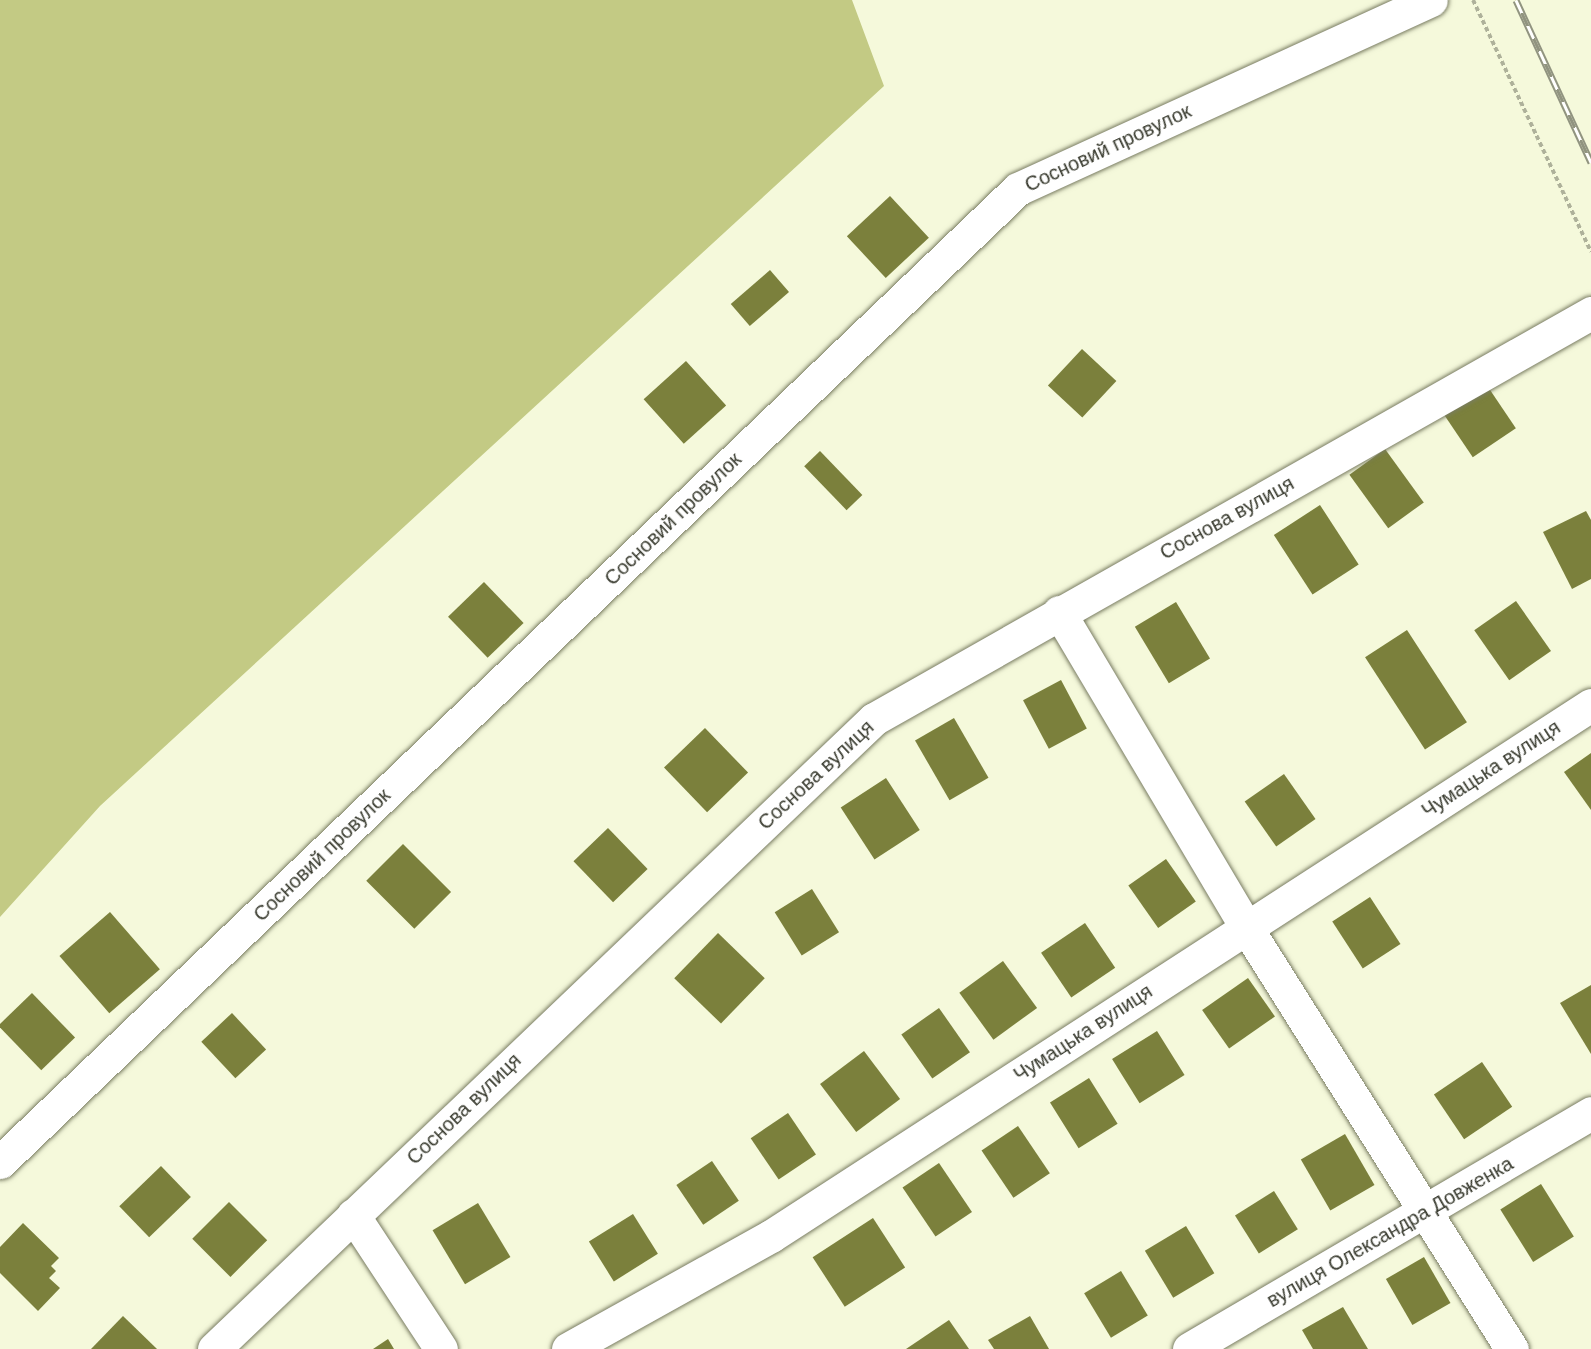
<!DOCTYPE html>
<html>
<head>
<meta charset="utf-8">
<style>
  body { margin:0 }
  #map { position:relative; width:1591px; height:1349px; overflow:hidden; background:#f5f9db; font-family:Arial,sans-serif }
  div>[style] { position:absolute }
  .forest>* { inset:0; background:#c3ca84 }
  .building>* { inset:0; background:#7b803c; transform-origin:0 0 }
  .path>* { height:4px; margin-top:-2px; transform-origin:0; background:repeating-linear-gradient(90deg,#aeb19a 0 4.5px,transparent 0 7.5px) }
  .roads { filter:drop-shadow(0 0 2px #797c62) drop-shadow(0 0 2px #797c62) }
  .minor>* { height:33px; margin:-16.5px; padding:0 16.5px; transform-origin:16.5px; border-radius:16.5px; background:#fff }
  .rail>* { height:7px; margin-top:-3.5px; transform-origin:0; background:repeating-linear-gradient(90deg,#fff 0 14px,#919480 0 28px); box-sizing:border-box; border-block:2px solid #919480 }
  span { translate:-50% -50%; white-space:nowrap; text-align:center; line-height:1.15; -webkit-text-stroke:6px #fff; paint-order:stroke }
  .street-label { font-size:20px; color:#393b2f }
</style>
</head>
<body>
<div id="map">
  <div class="forest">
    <i style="clip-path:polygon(0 0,852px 0,884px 86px,100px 806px,0 917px)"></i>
  </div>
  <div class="building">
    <i style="left:890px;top:196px;width:57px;height:59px;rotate:47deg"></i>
    <i style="left:770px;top:270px;width:29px;height:52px;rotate:49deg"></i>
    <i style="left:1082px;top:349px;width:47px;height:50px;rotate:43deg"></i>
    <i style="left:686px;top:361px;width:60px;height:57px;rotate:48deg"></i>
    <i style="left:1484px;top:381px;width:57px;height:52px;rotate:56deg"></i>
    <i style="left:1385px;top:449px;width:66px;height:44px;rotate:54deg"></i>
    <i style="left:820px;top:451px;width:61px;height:22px;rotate:46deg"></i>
    <i style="left:1320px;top:505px;width:71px;height:55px;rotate:57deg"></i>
    <i style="clip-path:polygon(1586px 511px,1591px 520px,1591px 579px,1572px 589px,1543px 532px)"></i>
    <i style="left:484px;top:582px;width:57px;height:50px;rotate:46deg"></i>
    <i style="left:1516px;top:601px;width:61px;height:51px;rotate:55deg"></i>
    <i style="left:1176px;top:602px;width:66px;height:48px;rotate:59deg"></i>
    <i style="left:1407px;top:630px;width:110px;height:50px;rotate:57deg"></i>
    <i style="left:1061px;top:680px;width:55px;height:43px;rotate:62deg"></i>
    <i style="left:954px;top:718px;width:69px;height:45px;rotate:60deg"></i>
    <i style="left:705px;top:728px;width:62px;height:57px;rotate:46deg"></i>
    <i style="clip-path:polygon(1591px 753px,1591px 810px,1564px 772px)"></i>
    <i style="left:1284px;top:774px;width:55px;height:48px;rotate:55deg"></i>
    <i style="left:886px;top:778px;width:62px;height:54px;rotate:57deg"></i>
    <i style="left:608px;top:828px;width:57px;height:48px;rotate:46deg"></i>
    <i style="left:403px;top:844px;width:68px;height:52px;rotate:45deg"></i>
    <i style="left:1166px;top:859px;width:52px;height:46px;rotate:55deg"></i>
    <i style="left:812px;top:889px;width:51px;height:44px;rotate:58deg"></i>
    <i style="left:1370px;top:897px;width:56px;height:45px;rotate:57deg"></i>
    <i style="left:110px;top:912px;width:76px;height:67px;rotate:49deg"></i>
    <i style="left:1085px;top:923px;width:54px;height:53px;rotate:56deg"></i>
    <i style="left:718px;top:933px;width:65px;height:63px;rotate:44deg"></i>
    <i style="left:1003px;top:961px;width:58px;height:54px;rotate:54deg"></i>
    <i style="left:1248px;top:978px;width:47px;height:56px;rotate:55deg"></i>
    <i style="clip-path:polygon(1591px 985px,1591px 1054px,1560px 1003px)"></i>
    <i style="left:32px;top:993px;width:62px;height:47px;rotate:46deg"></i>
    <i style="left:939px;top:1008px;width:54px;height:46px;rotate:55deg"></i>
    <i style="left:232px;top:1013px;width:50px;height:42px;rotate:47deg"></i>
    <i style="left:1157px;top:1031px;width:52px;height:53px;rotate:58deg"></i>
    <i style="left:864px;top:1051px;width:60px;height:55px;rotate:53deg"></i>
    <i style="left:1482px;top:1062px;width:54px;height:58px;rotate:56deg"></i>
    <i style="left:1089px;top:1078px;width:54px;height:46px;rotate:58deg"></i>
    <i style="left:788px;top:1113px;width:50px;height:45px;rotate:56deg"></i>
    <i style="left:1018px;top:1126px;width:57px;height:44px;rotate:56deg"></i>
    <i style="left:1345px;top:1134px;width:59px;height:51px;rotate:60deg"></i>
    <i style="left:712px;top:1161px;width:48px;height:43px;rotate:56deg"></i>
    <i style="left:939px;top:1163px;width:59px;height:44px;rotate:56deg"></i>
    <i style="left:161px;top:1166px;width:43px;height:58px;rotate:46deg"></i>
    <i style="left:1541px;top:1184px;width:62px;height:48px;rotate:58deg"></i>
    <i style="left:1274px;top:1191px;width:45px;height:46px;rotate:58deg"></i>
    <i style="left:229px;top:1202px;width:54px;height:52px;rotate:45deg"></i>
    <i style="left:478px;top:1203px;width:63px;height:53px;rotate:59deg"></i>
    <i style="left:633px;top:1214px;width:47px;height:52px;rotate:58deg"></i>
    <i style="left:873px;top:1218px;width:59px;height:72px;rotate:57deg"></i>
    <i style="clip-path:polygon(23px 1223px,59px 1258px,51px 1266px,56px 1271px,49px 1278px,60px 1288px,38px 1311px,0 1273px,0 1247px)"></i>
    <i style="left:1186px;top:1226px;width:55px;height:48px;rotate:59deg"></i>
    <i style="left:1424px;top:1257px;width:53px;height:44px;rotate:60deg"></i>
    <i style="left:1121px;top:1271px;width:52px;height:43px;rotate:59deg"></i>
    <i style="clip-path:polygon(1343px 1307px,1368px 1349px,1313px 1349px,1302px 1330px)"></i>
    <i style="clip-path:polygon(123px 1316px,157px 1349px,91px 1349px)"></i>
    <i style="clip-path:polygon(1030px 1316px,1049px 1349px,994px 1349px,988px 1340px)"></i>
    <i style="clip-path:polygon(949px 1320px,969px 1349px,906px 1349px)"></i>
    <i style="clip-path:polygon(388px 1339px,394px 1349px,373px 1349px)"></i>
  </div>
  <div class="path">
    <i style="left:1473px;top:0;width:278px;rotate:64.9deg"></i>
  </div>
  <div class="roads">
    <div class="minor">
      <i style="left:1059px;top:612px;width:366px;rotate:59.3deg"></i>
      <i style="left:1246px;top:927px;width:499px;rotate:57.8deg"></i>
      <i style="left:0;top:1162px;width:1408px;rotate:-43.71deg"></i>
      <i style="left:1018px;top:189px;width:454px;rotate:-24.6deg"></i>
      <i style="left:353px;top:1215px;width:160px;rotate:56.7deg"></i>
      <i style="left:214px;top:1349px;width:912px;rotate:-43.67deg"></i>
      <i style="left:874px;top:719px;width:824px;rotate:-29.52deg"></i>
      <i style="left:568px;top:1349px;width:232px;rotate:-29.1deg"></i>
      <i style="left:771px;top:1236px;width:977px;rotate:-32.93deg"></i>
      <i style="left:1189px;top:1349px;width:466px;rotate:-30.4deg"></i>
    </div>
  </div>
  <div class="rail">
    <i style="left:1516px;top:0;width:179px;rotate:65.2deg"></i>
  </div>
  <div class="street-label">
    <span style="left:1108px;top:148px;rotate:-25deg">Сосновий провулок</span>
    <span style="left:1227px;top:518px;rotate:-29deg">Соснова вулиця</span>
    <span style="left:673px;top:519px;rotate:-44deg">Сосновий провулок</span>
    <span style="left:1491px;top:769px;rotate:-33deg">Чумацька вулиця</span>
    <span style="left:816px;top:775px;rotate:-43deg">Соснова вулиця</span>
    <span style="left:322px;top:855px;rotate:-44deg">Сосновий провулок</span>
    <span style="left:1083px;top:1033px;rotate:-33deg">Чумацька вулиця</span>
    <span style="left:464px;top:1109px;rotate:-44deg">Соснова вулиця</span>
    <span style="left:1390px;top:1232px;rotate:-30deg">вулиця Олександра Довженка</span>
  </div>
</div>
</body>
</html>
